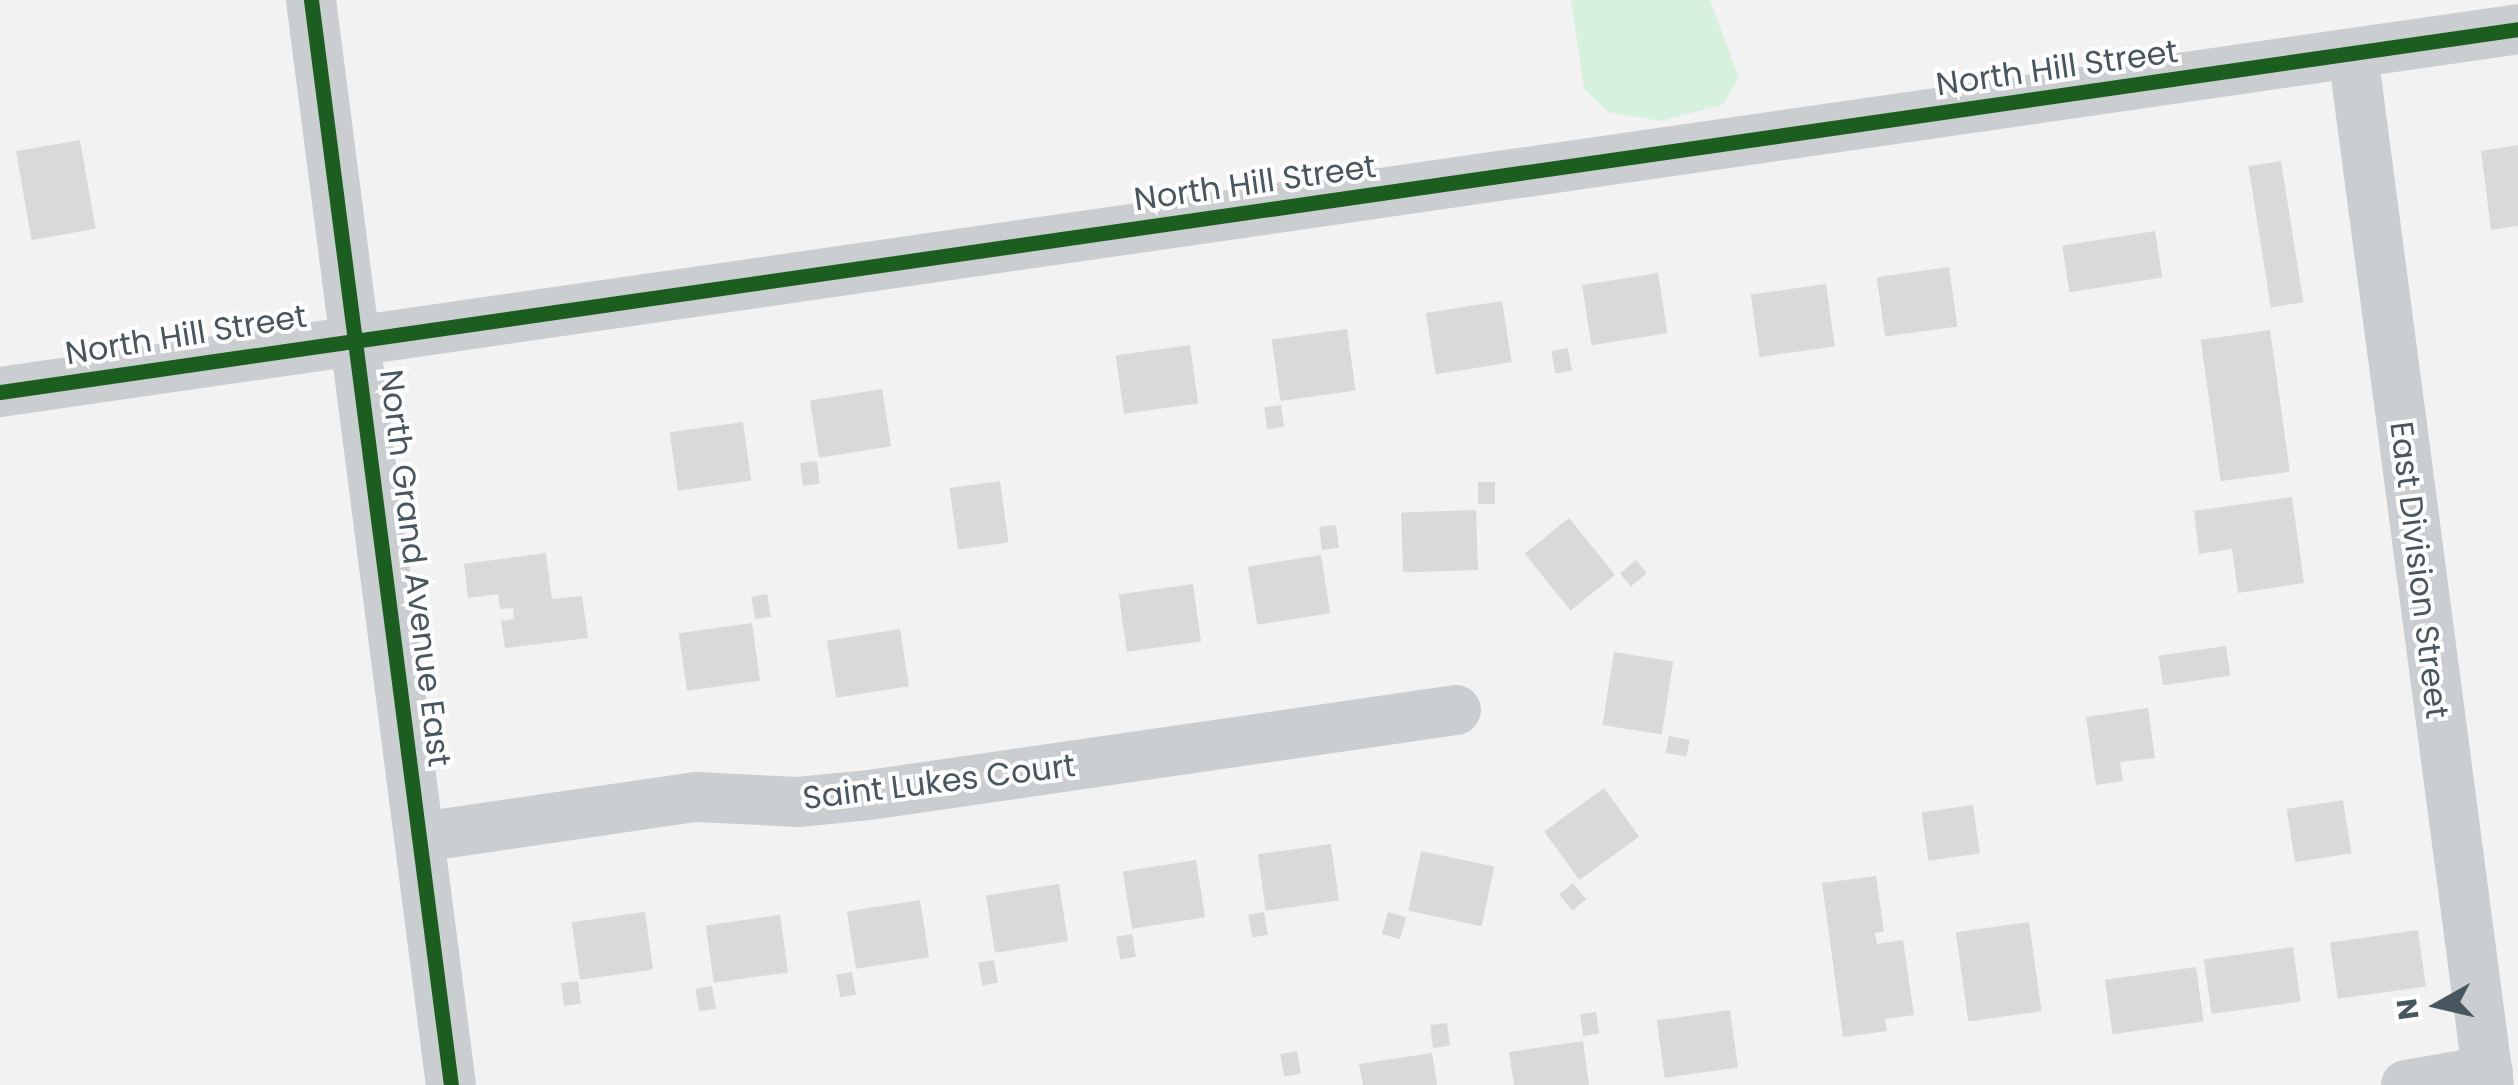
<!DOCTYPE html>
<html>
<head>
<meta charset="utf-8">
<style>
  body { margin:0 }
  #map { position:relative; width:2518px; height:1085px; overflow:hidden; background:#f2f2f2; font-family:Poppins,sans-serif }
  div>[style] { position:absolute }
  .green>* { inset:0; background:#d6f1de }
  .building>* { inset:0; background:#d8dada; transform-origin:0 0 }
  .street>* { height:50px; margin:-25px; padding:0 25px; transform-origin:25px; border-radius:25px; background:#cbced0 }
  .cycleway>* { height:15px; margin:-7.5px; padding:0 7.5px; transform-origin:7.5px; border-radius:7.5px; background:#1b5e20 }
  span { translate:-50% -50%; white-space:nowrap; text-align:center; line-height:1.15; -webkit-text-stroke:8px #fff; paint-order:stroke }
  .street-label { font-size:32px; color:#48575f }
  .north { position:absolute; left:2388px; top:955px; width:100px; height:100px; -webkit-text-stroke:8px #fff; paint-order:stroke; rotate:262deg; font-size:28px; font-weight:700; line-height:40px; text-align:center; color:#48575f }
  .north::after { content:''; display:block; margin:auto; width:35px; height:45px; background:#48575f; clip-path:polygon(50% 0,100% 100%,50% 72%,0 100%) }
</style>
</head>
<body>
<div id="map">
  <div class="green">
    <i style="clip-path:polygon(1571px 0,1710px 0,1739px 78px,1722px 105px,1661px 121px,1608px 112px,1584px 89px)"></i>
  </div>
  <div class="building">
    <i style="left:80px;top:140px;width:90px;height:65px;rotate:80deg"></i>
    <i style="clip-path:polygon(2518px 145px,2518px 226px,2491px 230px,2481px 151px)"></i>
    <i style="left:2281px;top:161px;width:143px;height:33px;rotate:81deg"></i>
    <i style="left:2155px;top:231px;width:47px;height:94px;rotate:81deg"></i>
    <i style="left:1949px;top:267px;width:60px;height:73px;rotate:82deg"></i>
    <i style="left:1658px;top:273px;width:61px;height:77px;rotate:81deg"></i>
    <i style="left:1826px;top:284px;width:63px;height:76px;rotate:82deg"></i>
    <i style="left:1502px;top:301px;width:62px;height:77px;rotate:81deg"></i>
    <i style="left:1347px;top:329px;width:62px;height:76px;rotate:82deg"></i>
    <i style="left:2270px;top:330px;width:143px;height:70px;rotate:82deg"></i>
    <i style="left:1190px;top:345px;width:59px;height:75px;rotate:82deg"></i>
    <i style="left:1568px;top:348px;width:23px;height:17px;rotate:80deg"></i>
    <i style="left:882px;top:389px;width:58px;height:73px;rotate:81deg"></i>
    <i style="left:1281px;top:405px;width:22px;height:17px;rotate:82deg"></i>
    <i style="left:743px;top:422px;width:59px;height:74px;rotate:82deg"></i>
    <i style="left:817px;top:461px;width:23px;height:17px;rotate:83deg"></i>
    <i style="left:1000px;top:481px;width:62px;height:51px;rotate:82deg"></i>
    <i style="left:1495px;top:482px;width:22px;height:17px;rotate:90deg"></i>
    <i style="clip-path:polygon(2292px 497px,2304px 583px,2238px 593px,2232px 549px,2199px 554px,2194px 511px)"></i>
    <i style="left:1476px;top:510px;width:60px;height:75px;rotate:88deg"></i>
    <i style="left:1569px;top:518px;width:73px;height:57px;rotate:51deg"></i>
    <i style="left:1336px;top:525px;width:23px;height:17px;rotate:83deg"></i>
    <i style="clip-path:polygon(546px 553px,552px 599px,582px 596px,588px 638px,505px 648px,501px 621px,514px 619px,513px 608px,500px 609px,498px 594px,468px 598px,464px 564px)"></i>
    <i style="left:1321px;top:555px;width:59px;height:74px;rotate:81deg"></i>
    <i style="left:1636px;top:560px;width:17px;height:21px;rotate:50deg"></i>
    <i style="left:1193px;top:584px;width:58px;height:75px;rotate:82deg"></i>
    <i style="left:767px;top:594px;width:23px;height:16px;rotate:80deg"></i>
    <i style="left:752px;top:623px;width:58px;height:74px;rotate:82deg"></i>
    <i style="left:900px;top:629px;width:58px;height:74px;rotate:81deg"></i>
    <i style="left:2226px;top:646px;width:30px;height:68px;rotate:82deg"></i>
    <i style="left:1614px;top:652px;width:60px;height:74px;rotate:9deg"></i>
    <i style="clip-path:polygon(2148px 708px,2155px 758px,2120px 762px,2123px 781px,2096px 785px,2086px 717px)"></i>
    <i style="left:1669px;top:736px;width:21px;height:17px;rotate:11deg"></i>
    <i style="left:1604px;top:788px;width:60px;height:74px;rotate:54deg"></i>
    <i style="left:2343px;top:800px;width:54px;height:57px;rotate:81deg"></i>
    <i style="left:1973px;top:805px;width:49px;height:52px;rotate:82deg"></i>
    <i style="left:1331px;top:844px;width:57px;height:74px;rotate:82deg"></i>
    <i style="left:1421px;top:851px;width:75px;height:61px;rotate:12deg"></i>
    <i style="left:1196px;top:860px;width:58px;height:74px;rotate:81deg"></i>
    <i style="clip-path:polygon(1876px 876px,1884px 932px,1875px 933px,1877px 944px,1903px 940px,1914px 1015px,1885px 1019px,1887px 1031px,1843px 1037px,1822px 883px)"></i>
    <i style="left:1573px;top:883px;width:21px;height:18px;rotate:51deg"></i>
    <i style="left:1059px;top:884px;width:58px;height:74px;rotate:81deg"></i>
    <i style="left:920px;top:900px;width:58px;height:74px;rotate:81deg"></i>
    <i style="left:645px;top:912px;width:58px;height:74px;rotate:82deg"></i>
    <i style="left:1264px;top:912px;width:23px;height:16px;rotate:80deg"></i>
    <i style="left:1388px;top:912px;width:19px;height:23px;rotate:16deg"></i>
    <i style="left:780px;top:915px;width:58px;height:75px;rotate:82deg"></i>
    <i style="left:2029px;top:922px;width:90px;height:74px;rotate:82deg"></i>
    <i style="left:2418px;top:930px;width:57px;height:89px;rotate:82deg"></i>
    <i style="left:1132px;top:934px;width:23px;height:16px;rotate:80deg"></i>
    <i style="left:2293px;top:947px;width:55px;height:90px;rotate:82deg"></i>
    <i style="left:994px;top:960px;width:23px;height:16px;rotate:80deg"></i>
    <i style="left:2196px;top:967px;width:55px;height:92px;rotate:82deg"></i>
    <i style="left:852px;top:972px;width:23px;height:16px;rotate:80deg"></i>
    <i style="left:578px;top:981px;width:23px;height:17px;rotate:83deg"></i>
    <i style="left:712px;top:986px;width:23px;height:17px;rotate:80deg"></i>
    <i style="left:1730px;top:1010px;width:58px;height:74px;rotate:82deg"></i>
    <i style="left:1596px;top:1012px;width:22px;height:16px;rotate:82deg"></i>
    <i style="left:1447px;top:1023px;width:23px;height:17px;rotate:83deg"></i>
    <i style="clip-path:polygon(1583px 1041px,1589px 1085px,1514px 1085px,1509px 1052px)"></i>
    <i style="left:1297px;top:1051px;width:23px;height:17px;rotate:80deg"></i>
    <i style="clip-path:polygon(1432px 1053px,1437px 1085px,1363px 1085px,1359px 1064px)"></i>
  </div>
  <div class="street">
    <i style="left:311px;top:0;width:1094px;rotate:82.65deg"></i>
    <i style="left:2353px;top:54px;width:1040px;rotate:82.49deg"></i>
    <i style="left:0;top:392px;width:2544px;rotate:-8.2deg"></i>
    <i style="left:421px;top:837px;width:278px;rotate:-8.3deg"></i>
    <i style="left:696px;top:797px;width:102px;rotate:2.8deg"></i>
    <i style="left:798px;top:802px;width:71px;rotate:-5.6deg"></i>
    <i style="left:869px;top:795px;width:593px;rotate:-8.24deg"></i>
    <i style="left:2406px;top:1085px;width:83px;rotate:-9.7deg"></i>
  </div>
  <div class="cycleway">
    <i style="left:311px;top:0;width:1094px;rotate:82.65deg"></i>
    <i style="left:0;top:392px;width:2544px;rotate:-8.2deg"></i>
  </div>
  <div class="street-label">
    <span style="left:2057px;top:68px;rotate:-8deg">North Hill Street</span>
    <span style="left:1255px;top:183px;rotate:-8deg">North Hill Street</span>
    <span style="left:186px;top:335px;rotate:-9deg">North Hill Street</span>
    <span style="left:415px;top:568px;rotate:83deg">North Grand Avenue East</span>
    <span style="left:2419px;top:570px;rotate:83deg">East Division Street</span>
    <span style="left:939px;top:782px;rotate:-7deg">Saint Lukes Court</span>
  </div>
  <div class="north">N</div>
</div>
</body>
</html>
